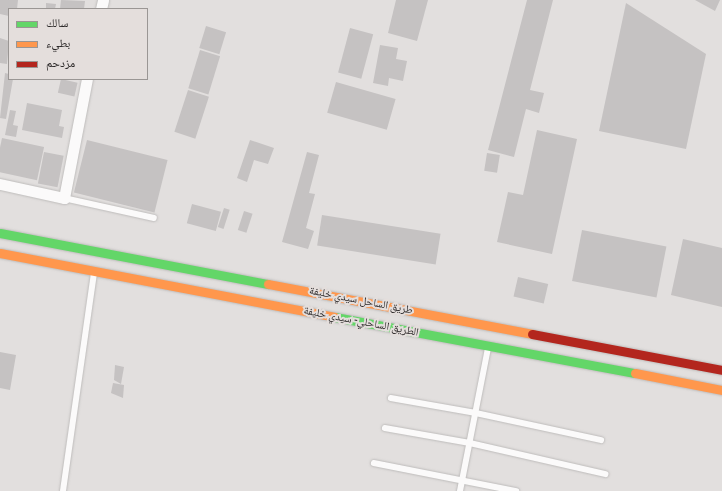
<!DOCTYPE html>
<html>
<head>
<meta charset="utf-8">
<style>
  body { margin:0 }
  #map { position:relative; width:722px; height:491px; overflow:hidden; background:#e2dfde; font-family:Roboto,"Noto Naskh Arabic",sans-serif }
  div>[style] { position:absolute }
  .building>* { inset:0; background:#c5c2c2; transform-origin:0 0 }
  .roads { filter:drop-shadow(0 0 1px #bebcbb) drop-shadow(0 0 1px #bebcbb) }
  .lane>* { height:5.5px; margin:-2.75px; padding:0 2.75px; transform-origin:2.75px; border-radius:2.75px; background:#fbfafa }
  .street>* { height:11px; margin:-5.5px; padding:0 5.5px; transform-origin:5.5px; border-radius:5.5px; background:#fbfafa }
  .fast>* { height:9px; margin:-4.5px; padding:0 4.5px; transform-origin:4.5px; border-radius:4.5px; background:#63d668 }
  .slow>* { height:9px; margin:-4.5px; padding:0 4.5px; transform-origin:4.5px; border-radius:4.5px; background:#ff974d }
  .jam>* { height:9px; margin:-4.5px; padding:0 4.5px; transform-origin:4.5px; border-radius:4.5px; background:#b3261e }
  span { translate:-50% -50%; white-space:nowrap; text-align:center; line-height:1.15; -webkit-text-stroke:4px #e4dedc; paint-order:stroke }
  .street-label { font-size:11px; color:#2c2929 }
  .legend { position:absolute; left:8px; top:8px; width:140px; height:72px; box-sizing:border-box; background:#e4dedc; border:1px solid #9a9694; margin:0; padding:5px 7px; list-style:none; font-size:12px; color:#2c2929 }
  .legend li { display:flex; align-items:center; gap:8px; height:20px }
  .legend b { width:20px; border:1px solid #9a9694 }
</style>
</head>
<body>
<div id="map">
  <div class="building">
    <i style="clip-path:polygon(0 0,18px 0,17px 9px,9px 9px,9px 16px,0 14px)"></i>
    <i style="clip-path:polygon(61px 0,85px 1px,84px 9px,60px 9px)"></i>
    <i style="clip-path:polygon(396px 0,428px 0,417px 41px,388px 33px)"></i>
    <i style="clip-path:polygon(527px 0,553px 0,530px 90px,544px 93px,539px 113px,526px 109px,514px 157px,488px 150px)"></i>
    <i style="clip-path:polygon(695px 0,720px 0,715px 11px)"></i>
    <i style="clip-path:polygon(46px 3px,56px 4px,55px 9px,46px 9px)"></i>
    <i style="clip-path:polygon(626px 3px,706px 54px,686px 149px,599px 131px)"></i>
    <i style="left:206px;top:26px;width:21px;height:23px;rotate:17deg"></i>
    <i style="left:350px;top:28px;width:24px;height:46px;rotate:15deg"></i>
    <i style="clip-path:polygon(0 38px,9px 41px,7px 64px,0 63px)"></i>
    <i style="clip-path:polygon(380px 45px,398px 48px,396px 59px,407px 61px,403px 81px,389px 78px,388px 86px,373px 83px)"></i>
    <i style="left:200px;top:50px;width:21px;height:40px;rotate:17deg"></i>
    <i style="clip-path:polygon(5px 73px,9px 74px,9px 79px,13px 79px,6px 119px,0 118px)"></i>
    <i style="left:61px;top:79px;width:17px;height:14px;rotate:13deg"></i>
    <i style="left:336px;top:82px;width:62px;height:32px;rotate:16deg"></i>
    <i style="left:188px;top:90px;width:22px;height:44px;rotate:18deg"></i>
    <i style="clip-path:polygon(27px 103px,62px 110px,59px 126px,64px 127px,62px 138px,22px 130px)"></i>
    <i style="clip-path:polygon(10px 110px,16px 111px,13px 125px,18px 126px,16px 137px,5px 135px)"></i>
    <i style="clip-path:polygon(537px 130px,577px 139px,552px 254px,497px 242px,508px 192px,523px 195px)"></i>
    <i style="left:2px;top:138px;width:43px;height:34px;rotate:12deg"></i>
    <i style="left:87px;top:140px;width:83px;height:54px;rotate:14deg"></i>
    <i style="clip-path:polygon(250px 140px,274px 148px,268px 164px,254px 160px,247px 182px,237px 178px)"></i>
    <i style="left:44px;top:152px;width:20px;height:32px;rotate:11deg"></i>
    <i style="clip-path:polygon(307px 152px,319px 155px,309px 193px,315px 194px,306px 228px,314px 231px,308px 249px,282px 242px)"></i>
    <i style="left:487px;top:153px;width:13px;height:18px;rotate:9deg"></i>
    <i style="left:192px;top:204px;width:30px;height:20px;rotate:15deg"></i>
    <i style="left:224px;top:208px;width:6px;height:20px;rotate:18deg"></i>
    <i style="left:244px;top:211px;width:9px;height:20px;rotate:18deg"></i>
    <i style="left:322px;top:215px;width:120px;height:31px;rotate:9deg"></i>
    <i style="left:582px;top:230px;width:86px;height:52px;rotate:11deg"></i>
    <i style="clip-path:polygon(683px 239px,722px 248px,722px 307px,671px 295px)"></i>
    <i style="left:518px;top:277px;width:31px;height:20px;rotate:13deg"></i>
    <i style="clip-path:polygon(0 352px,16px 355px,10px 390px,0 388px)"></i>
    <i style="clip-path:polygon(115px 365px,124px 367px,121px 384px,114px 380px)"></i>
    <i style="clip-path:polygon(113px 383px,124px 385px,123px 398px,111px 393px)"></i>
  </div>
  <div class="roads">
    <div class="lane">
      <i style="left:64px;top:198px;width:92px;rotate:12.5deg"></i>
      <i style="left:391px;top:398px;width:86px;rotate:10deg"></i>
      <i style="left:476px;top:413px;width:128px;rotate:12.2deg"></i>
      <i style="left:385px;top:428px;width:86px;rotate:10deg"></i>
      <i style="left:470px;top:443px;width:139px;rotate:12.9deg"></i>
      <i style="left:374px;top:463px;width:145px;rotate:11.2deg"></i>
      <i style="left:63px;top:491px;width:219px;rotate:-81.9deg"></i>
      <i style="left:460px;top:491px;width:146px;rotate:-78.9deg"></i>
    </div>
    <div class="street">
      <i style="left:101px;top:9px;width:9px;rotate:-77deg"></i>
      <i style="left:0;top:184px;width:66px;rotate:12.3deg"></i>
      <i style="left:64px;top:198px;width:121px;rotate:-79.1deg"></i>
    </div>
    <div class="fast">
      <i style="left:0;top:233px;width:273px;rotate:10.8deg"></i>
      <i style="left:335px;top:317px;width:305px;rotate:10.6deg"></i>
    </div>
    <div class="slow">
      <i style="left:0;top:253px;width:341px;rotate:10.8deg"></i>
      <i style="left:268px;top:284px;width:269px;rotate:10.7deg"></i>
      <i style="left:635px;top:373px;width:89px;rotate:11.1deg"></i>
    </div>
    <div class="jam">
      <i style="left:532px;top:334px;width:193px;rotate:10.7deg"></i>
    </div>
  </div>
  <div class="street-label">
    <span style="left:361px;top:301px;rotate:11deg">طريق الساحل سيدي خليفة</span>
    <span style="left:361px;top:322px;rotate:11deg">الطريق الساحلي- سيدي خليفة</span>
  </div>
  <ul class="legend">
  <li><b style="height:5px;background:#63d668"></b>سالك</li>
  <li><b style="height:5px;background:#ff974d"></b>بطيء</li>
  <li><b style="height:5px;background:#b3261e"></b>مزدحم</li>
  </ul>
</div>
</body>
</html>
